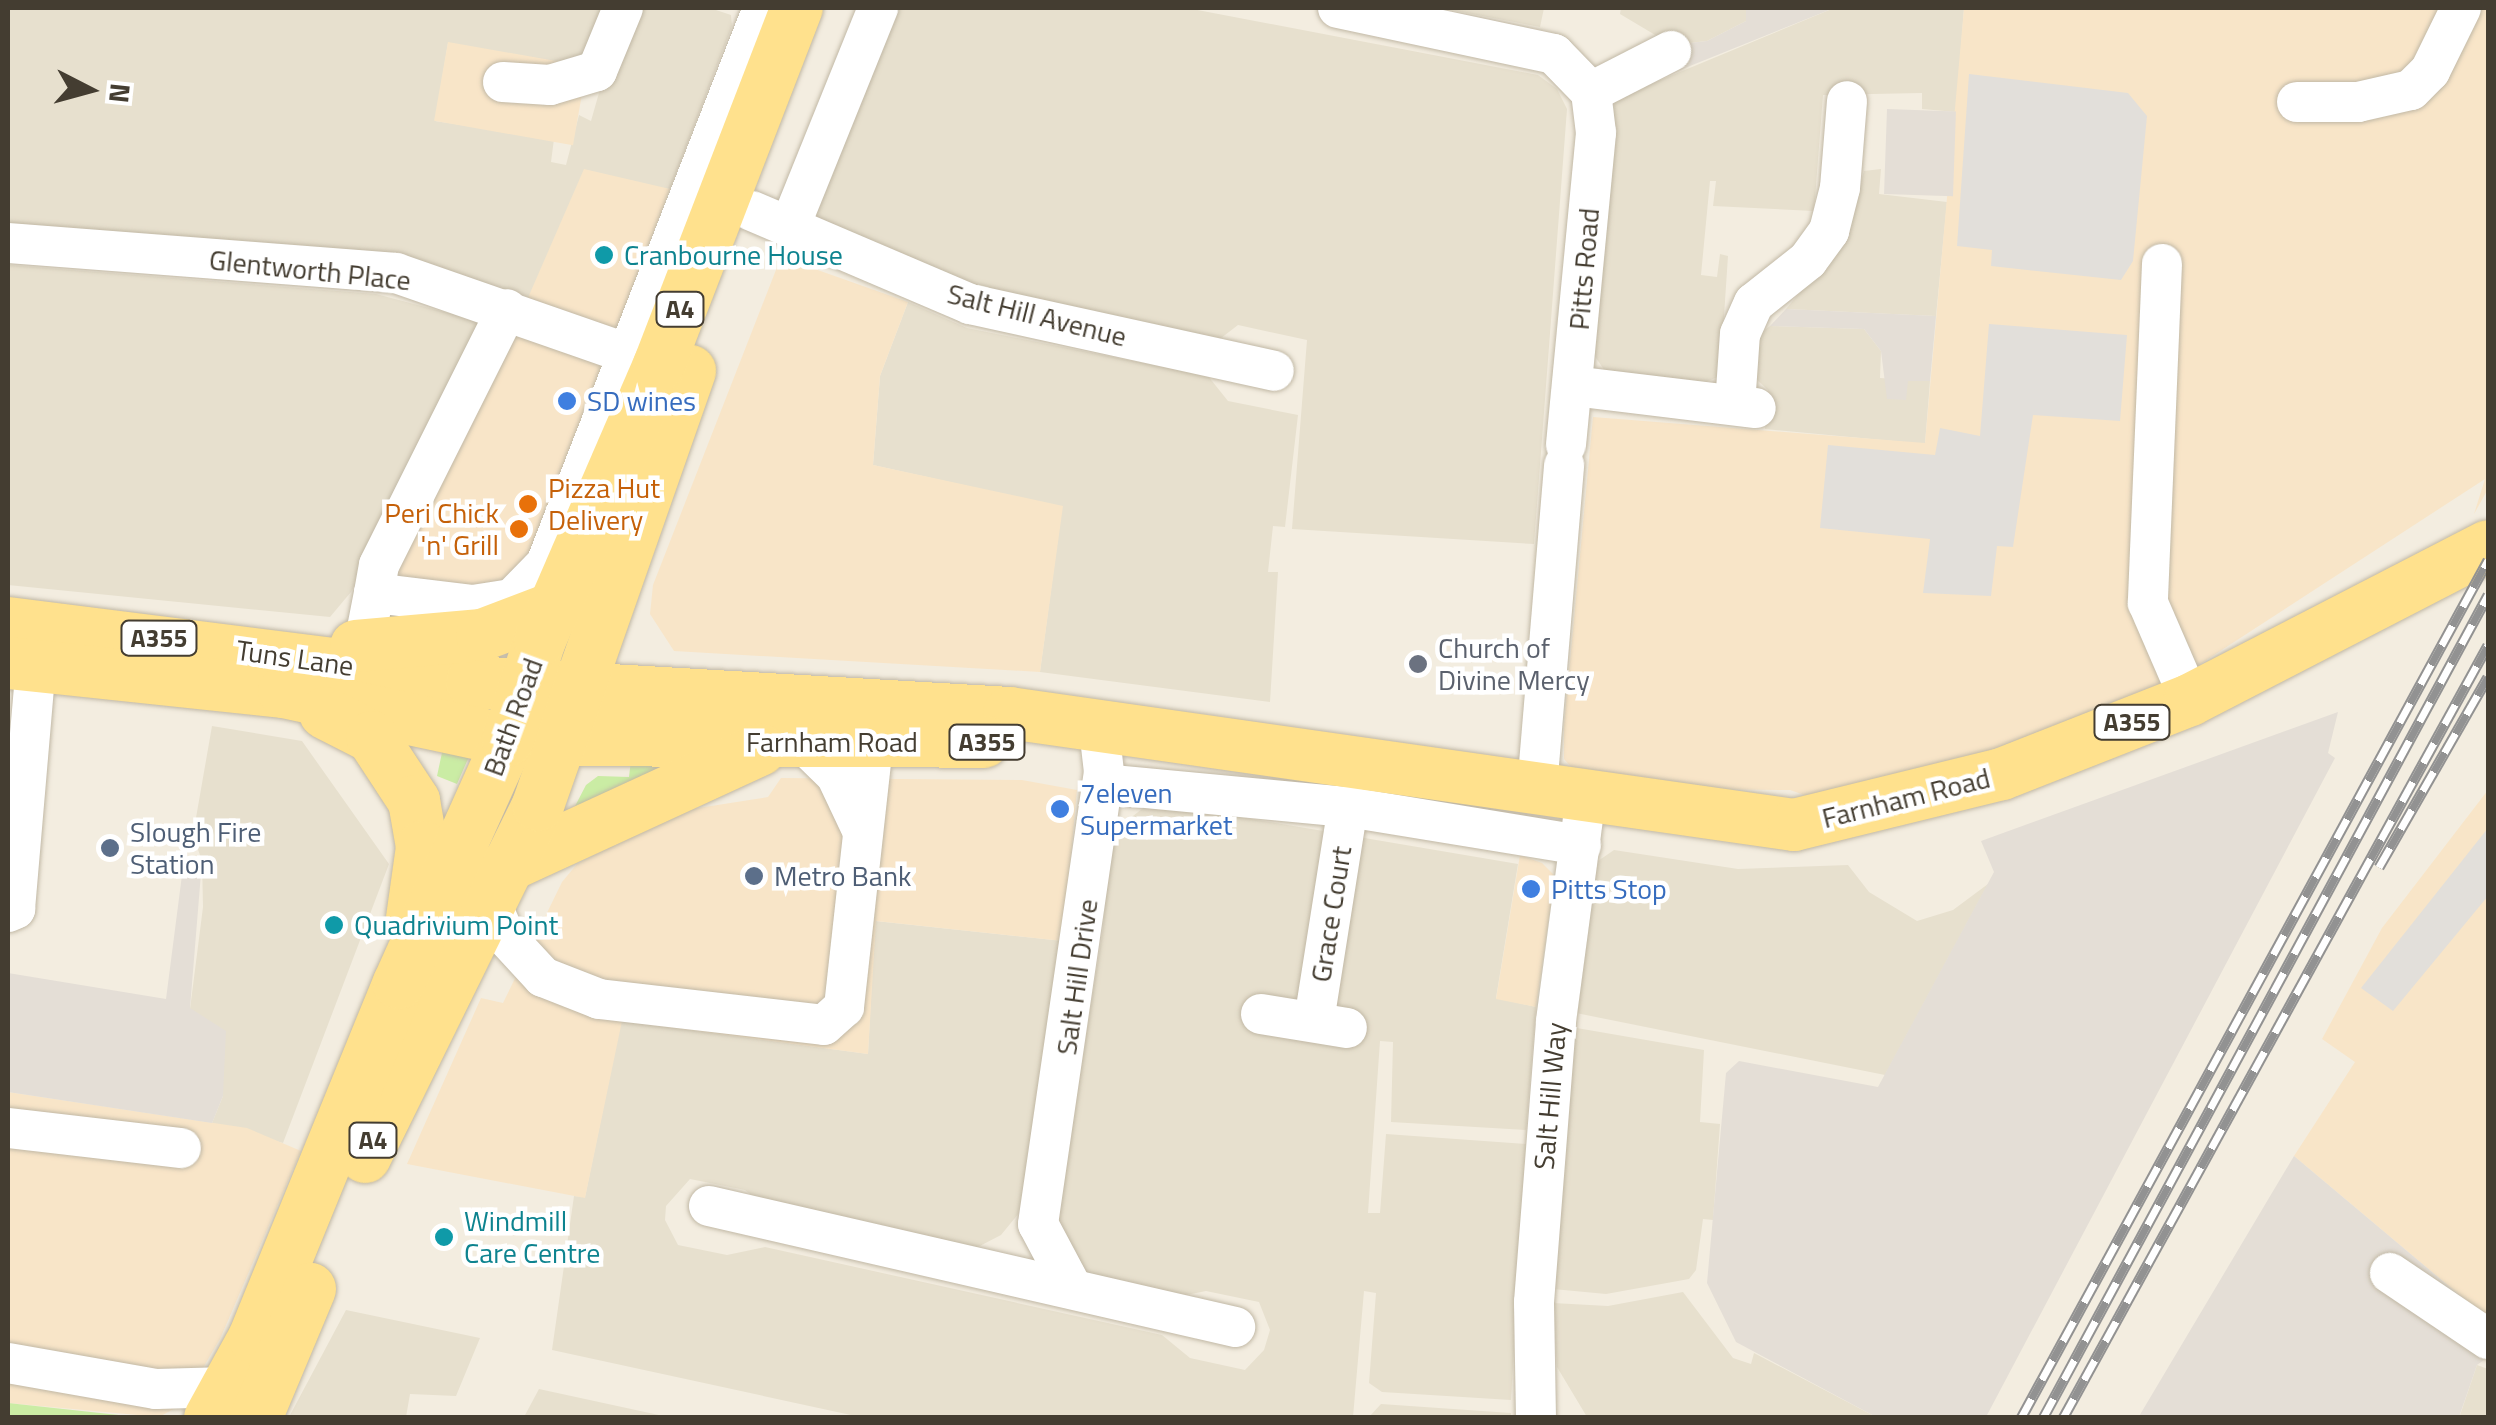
<!DOCTYPE html>
<html>
<head>
<meta charset="utf-8">
<style>
  body { margin:0 }
  #map { position:relative; width:2496px; height:1425px; overflow:hidden; background:#f3ede0; font-family:"Titillium Web",sans-serif }
  div>[style] { position:absolute }
  .residential>* { inset:0; background:#e7e0ce }
  .commercial>* { inset:0; background:#f8e5c8; transform-origin:0 0 }
  .industrial>* { inset:0; background:#e4ded6; transform-origin:0 0 }
  .green>* { inset:0; background:#caeca4 }
  .parking>* { inset:0; background:#e2dfda }
  .roads { filter:drop-shadow(0 0 2px #c1b8a5) drop-shadow(0 0 2px #c1b8a5) }
  .minor>* { height:40px; margin:-20px; padding:0 20px; transform-origin:20px; border-radius:20px; background:#fff }
  .major>* { height:52px; margin:-26px; padding:0 26px; transform-origin:26px; border-radius:26px; background:#ffe18d }
  .rail>* { height:11px; margin-top:-5.5px; transform-origin:0; background:repeating-linear-gradient(90deg,#fff 0 22px,#929292 0 44px); box-sizing:border-box; border-block:2px solid #929292 }
  .dots>* { width:28px; height:28px; translate:-50% -50%; box-sizing:border-box; border:5px solid #fff; border-radius:50% }
  span { translate:-50% -50%; white-space:nowrap; text-align:center; line-height:1.15; -webkit-text-stroke:9px #fff; paint-order:stroke }
  .shield-label span { padding:2px 8px; background:#fff; border:2px solid; border-radius:8px; -webkit-text-stroke-width:0 }
  .shield-label { font-size:25px; color:#443d31; font-weight:700 }
  .culture-label { font-size:28px; color:#0d838f }
  .left { translate:0 -50%; text-align:left }
  .street-label { font-size:28px; color:#443d31 }
  .shop-label { font-size:28px; color:#366cbe }
  .food-label { font-size:28px; color:#c56008 }
  .right { translate:-100% -50%; text-align:right }
  .worship-label { font-size:28px; color:#5b616d }
  .service-label { font-size:28px; color:#4e5e75 }
  .frame { position:absolute; inset:0; border:10px solid #443d31; pointer-events:none }
  .north { position:absolute; left:40px; top:40px; width:100px; height:100px; -webkit-text-stroke:8px #fff; paint-order:stroke; rotate:96deg; font-size:28px; font-weight:700; line-height:40px; text-align:center; color:#443d31 }
  .north::after { content:''; display:block; margin:auto; width:35px; height:45px; background:#443d31; clip-path:polygon(50% 0,100% 100%,50% 72%,0 100%) }
</style>
</head>
<body>
<div id="map">
  <div class="residential">
    <i style="clip-path:polygon(8px 8px,608px 8px,587px 67px,448px 43px,435px 121px,554px 139px,551px 162px,566px 165px,579px 115px,591px 121px,623px 8px,710px 8px,731px 15px,732px 26px,670px 189px,654px 187px,524px 307px,8px 236px)"></i>
    <i style="clip-path:polygon(897px 8px,1187px 8px,1538px 75px,1557px 89px,1567px 109px,1534px 544px,1292px 529px,1307px 340px,1238px 325px,1216px 342px,973px 291px,820px 229px,813px 214px)"></i>
    <i style="clip-path:polygon(1441px 8px,1544px 8px,1540px 27px)"></i>
    <i style="clip-path:polygon(1621px 8px,1746px 8px,1746px 21px,1707px 41px,1672px 45px,1620px 14px)"></i>
    <i style="clip-path:polygon(1834px 8px,1964px 8px,1956px 112px,1922px 109px,1922px 93px,1823px 95px,1814px 211px,1713px 206px,1716px 181px,1710px 181px,1701px 275px,1717px 277px,1720px 254px,1728px 256px,1720px 376px,1694px 387px,1609px 377px,1594px 355px,1615px 99px)"></i>
    <i style="clip-path:polygon(1881px 169px,1879px 194px,1947px 202px,1936px 316px,1786px 309px,1845px 239px,1864px 171px)"></i>
    <i style="clip-path:polygon(8px 265px,376px 294px,490px 324px,351px 592px,330px 617px,8px 585px)"></i>
    <i style="clip-path:polygon(908px 302px,967px 328px,1208px 376px,1228px 401px,1298px 415px,1285px 527px,1273px 526px,1268px 572px,1278px 572px,1270px 702px,1040px 672px,1062px 507px,873px 465px,880px 376px)"></i>
    <i style="clip-path:polygon(1770px 326px,1864px 329px,1881px 351px,1880px 378px,1930px 381px,1925px 444px,1765px 429px,1768px 390px,1752px 375px,1754px 338px)"></i>
    <i style="clip-path:polygon(212px 726px,302px 741px,389px 864px,283px 1143px,212px 1123px,223px 1096px,190px 1009px,203px 907px,202px 861px,193px 835px)"></i>
    <i style="clip-path:polygon(1151px 802px,1518px 864px,1496px 998px,1536px 1007px,1526px 1130px,1391px 1122px,1393px 1042px,1380px 1041px,1368px 1213px,1380px 1213px,1386px 1134px,1526px 1144px,1511px 1400px,1382px 1392px,1369px 1383px,1376px 1293px,1364px 1291px,1353px 1417px,860px 1417px,552px 1350px,574px 1196px,585px 1197px,621px 1021px,868px 1054px,875px 921px,1063px 941px,1019px 1213px,1001px 1235px,972px 1250px,769px 1209px,745px 1190px,690px 1179px,666px 1206px,665px 1220px,678px 1245px,727px 1255px,765px 1247px,1162px 1335px,1190px 1358px,1245px 1370px,1264px 1350px,1270px 1330px,1259px 1302px,1206px 1291px,1171px 1298px,1090px 1279px,1055px 1232px,1103px 929px,1111px 833px)"></i>
    <i style="clip-path:polygon(1614px 850px,1738px 869px,1848px 865px,1869px 892px,1917px 921px,1953px 910px,1988px 884px,1885px 1075px,1571px 1012px,1598px 861px)"></i>
    <i style="clip-path:polygon(1571px 1027px,1704px 1050px,1700px 1122px,1720px 1124px,1713px 1220px,1703px 1219px,1696px 1270px,1689px 1279px,1606px 1294px,1553px 1289px)"></i>
    <i style="clip-path:polygon(1683px 1292px,1733px 1358px,1751px 1364px,1754px 1353px,1876px 1417px,1587px 1417px,1557px 1367px,1553px 1303px,1608px 1306px)"></i>
    <i style="clip-path:polygon(346px 1310px,480px 1338px,456px 1396px,410px 1394px,406px 1417px,289px 1417px)"></i>
    <i style="clip-path:polygon(2477px 1365px,2488px 1369px,2488px 1417px,2459px 1418px)"></i>
    <i style="clip-path:polygon(539px 1389px,668px 1417px,524px 1417px)"></i>
    <i style="clip-path:polygon(1381px 1404px,1511px 1413px,1511px 1417px,1369px 1417px)"></i>
  </div>
  <div class="commercial">
    <i style="clip-path:polygon(1964px 8px,2488px 8px,2488px 489px,2474px 514px,2485px 479px,2174px 681px,1909px 781px,1819px 800px,1790px 790px,1691px 789px,1572px 768px,1564px 759px,1564px 725px,1593px 417px,1925px 443px)"></i>
    <i style="left:448px;top:42px;width:141px;height:80px;rotate:10deg"></i>
    <i style="clip-path:polygon(584px 169px,670px 189px,613px 339px,524px 307px)"></i>
    <i style="clip-path:polygon(781px 257px,908px 302px,880px 376px,873px 465px,1063px 506px,1040px 672px,674px 651px,650px 614px,653px 585px)"></i>
    <i style="clip-path:polygon(490px 324px,610px 368px,529px 577px,479px 602px,365px 569px)"></i>
    <i style="clip-path:polygon(781px 778px,1022px 780px,1077px 790px,1063px 941px,876px 921px,868px 1054px,622px 1021px,585px 1198px,407px 1164px,481px 998px,503px 1003px,562px 882px,577px 864px,679px 811px,768px 797px)"></i>
    <i style="clip-path:polygon(2488px 790px,2488px 1319px,2294px 1156px,2355px 1062px,2322px 1039px,2382px 928px)"></i>
    <i style="clip-path:polygon(1520px 855px,1542px 863px,1555px 876px,1536px 1007px,1496px 999px)"></i>
    <i style="clip-path:polygon(8px 1092px,247px 1128px,301px 1151px,220px 1339px,181px 1405px,159px 1417px,8px 1403px)"></i>
  </div>
  <div class="industrial">
    <i style="clip-path:polygon(1746px 8px,1834px 8px,1680px 70px,1672px 45px,1707px 41px,1746px 21px)"></i>
    <i style="left:1887px;top:109px;width:69px;height:85px;rotate:2deg"></i>
    <i style="clip-path:polygon(1786px 309px,1936px 316px,1930px 381px,1908px 381px,1906px 400px,1887px 399px,1881px 351px,1864px 329px,1770px 326px)"></i>
    <i style="clip-path:polygon(2338px 712px,2328px 753px,2335px 758px,1986px 1417px,1876px 1417px,1736px 1342px,1707px 1283px,1726px 1073px,1739px 1061px,1878px 1087px,1994px 872px,1981px 841px)"></i>
    <i style="clip-path:polygon(202px 861px,190px 1008px,226px 1031px,223px 1096px,212px 1123px,8px 1092px,8px 973px,166px 999px,182px 875px)"></i>
    <i style="clip-path:polygon(2294px 1156px,2488px 1319px,2488px 1357px,2477px 1365px,2459px 1417px,2138px 1418px)"></i>
  </div>
  <div class="green">
    <i style="clip-path:polygon(443px 748px,471px 752px,457px 784px,437px 776px)"></i>
    <i style="clip-path:polygon(631px 760px,690px 763px,572px 812px,586px 785px,598px 776px,629px 777px)"></i>
    <i style="clip-path:polygon(8px 1403px,137px 1417px,8px 1417px)"></i>
  </div>
  <div class="parking">
    <i style="clip-path:polygon(1969px 74px,2128px 93px,2147px 116px,2133px 261px,2121px 280px,1991px 266px,1992px 250px,1957px 246px)"></i>
    <i style="clip-path:polygon(1989px 324px,2127px 335px,2120px 421px,2033px 415px,2013px 547px,1997px 546px,1991px 596px,1923px 593px,1930px 539px,1820px 528px,1828px 445px,1935px 455px,1940px 428px,1980px 436px)"></i>
    <i style="clip-path:polygon(2488px 828px,2488px 896px,2393px 1011px,2361px 988px)"></i>
  </div>
  <div class="roads">
    <div class="minor">
      <i style="left:1338px;top:8px;width:221px;rotate:12deg"></i>
      <i style="left:1554px;top:54px;width:53px;rotate:45.8deg"></i>
      <i style="left:1591px;top:92px;width:41px;rotate:83deg"></i>
      <i style="left:1596px;top:133px;width:313px;rotate:95.5deg"></i>
      <i style="left:503px;top:82px;width:47px;rotate:3.7deg"></i>
      <i style="left:550px;top:85px;width:49px;rotate:-16.6deg"></i>
      <i style="left:597px;top:71px;width:68px;rotate:-67.6deg"></i>
      <i style="left:1591px;top:92px;width:90px;rotate:-27.1deg"></i>
      <i style="left:2297px;top:102px;width:61px"></i>
      <i style="left:2358px;top:102px;width:54px;rotate:-12.8deg"></i>
      <i style="left:2411px;top:90px;width:27px;rotate:-45deg"></i>
      <i style="left:2430px;top:71px;width:70px;rotate:-63.8deg"></i>
      <i style="left:752px;top:211px;width:237px;rotate:23.1deg"></i>
      <i style="left:970px;top:304px;width:311px;rotate:12.4deg"></i>
      <i style="left:790px;top:226px;width:235px;rotate:-68deg"></i>
      <i style="left:8px;top:243px;width:389px;rotate:4.4deg"></i>
      <i style="left:396px;top:273px;width:276px;rotate:19.2deg"></i>
      <i style="left:2162px;top:264px;width:339px;rotate:92.4deg"></i>
      <i style="left:2148px;top:603px;width:106px;rotate:66.6deg"></i>
      <i style="left:1573px;top:386px;width:184px;rotate:6.9deg"></i>
      <i style="left:1735px;top:405px;width:71px;rotate:-86deg"></i>
      <i style="left:1740px;top:334px;width:34px;rotate:-66deg"></i>
      <i style="left:1754px;top:303px;width:69px;rotate:-38.5deg"></i>
      <i style="left:1808px;top:260px;width:36px;rotate:-54deg"></i>
      <i style="left:1829px;top:231px;width:44px;rotate:-75.7deg"></i>
      <i style="left:1840px;top:188px;width:87px;rotate:-85.4deg"></i>
      <i style="left:374px;top:593px;width:28px;rotate:-80deg"></i>
      <i style="left:379px;top:565px;width:286px;rotate:-63.4deg"></i>
      <i style="left:364px;top:644px;width:52px;rotate:-78.9deg"></i>
      <i style="left:374px;top:593px;width:100px;rotate:6.9deg"></i>
      <i style="left:473px;top:605px;width:39px;rotate:-9deg"></i>
      <i style="left:512px;top:599px;width:49px;rotate:-45.8deg"></i>
      <i style="left:546px;top:564px;width:597px;rotate:-68.68deg"></i>
      <i style="left:804px;top:744px;width:45px;rotate:44.1deg"></i>
      <i style="left:836px;top:775px;width:63px;rotate:64.7deg"></i>
      <i style="left:1103px;top:784px;width:246px;rotate:5.4deg"></i>
      <i style="left:1348px;top:807px;width:236px;rotate:9.3deg"></i>
      <i style="left:1537px;top:788px;width:324px;rotate:-85.2deg"></i>
      <i style="left:489px;top:899px;width:40px;rotate:66.6deg"></i>
      <i style="left:505px;top:936px;width:56px;rotate:47.2deg"></i>
      <i style="left:543px;top:977px;width:60px;rotate:21.4deg"></i>
      <i style="left:599px;top:999px;width:226px;rotate:6.6deg"></i>
      <i style="left:824px;top:1025px;width:27px;rotate:-42deg"></i>
      <i style="left:844px;top:1007px;width:265px;rotate:-83.7deg"></i>
      <i style="left:8px;top:912px;width:8px;rotate:-23deg"></i>
      <i style="left:15px;top:909px;width:244px;rotate:-85.1deg"></i>
      <i style="left:1261px;top:1014px;width:87px;rotate:9.2deg"></i>
      <i style="left:1314px;top:1021px;width:217px;rotate:-81deg"></i>
      <i style="left:8px;top:1128px;width:174px;rotate:6.6deg"></i>
      <i style="left:709px;top:1206px;width:540px;rotate:12.95deg"></i>
      <i style="left:2390px;top:1273px;width:118px;rotate:34deg"></i>
      <i style="left:1071px;top:1286px;width:70px;rotate:-118deg"></i>
      <i style="left:1038px;top:1224px;width:457px;rotate:-81.7deg"></i>
      <i style="left:1104px;top:772px;width:43px;rotate:-96.6deg"></i>
      <i style="left:8px;top:1363px;width:150px;rotate:10deg"></i>
      <i style="left:156px;top:1389px;width:72px;rotate:-1.6deg"></i>
      <i style="left:1536px;top:1418px;width:116px;rotate:-91deg"></i>
      <i style="left:1534px;top:1302px;width:282px;rotate:-85.5deg"></i>
      <i style="left:1556px;top:1021px;width:226px;rotate:-82.4deg"></i>
    </div>
    <div class="major">
      <i style="left:8px;top:623px;width:468px;rotate:7.2deg"></i>
      <i style="left:472px;top:682px;width:538px;rotate:3.3deg"></i>
      <i style="left:1009px;top:713px;width:793px;rotate:8.12deg"></i>
      <i style="left:1794px;top:825px;width:214px;rotate:-13.8deg"></i>
      <i style="left:2002px;top:774px;width:202px;rotate:-21.5deg"></i>
      <i style="left:2190px;top:700px;width:335px;rotate:-27.3deg"></i>
      <i style="left:356px;top:646px;width:126px;rotate:-5deg"></i>
      <i style="left:482px;top:635px;width:76px;rotate:-20.8deg"></i>
      <i style="left:8px;top:663px;width:278px;rotate:6deg"></i>
      <i style="left:284px;top:692px;width:229px;rotate:12.1deg"></i>
      <i style="left:508px;top:740px;width:476px;rotate:0.2deg"></i>
      <i style="left:325px;top:713px;width:53px;rotate:27.1deg"></i>
      <i style="left:372px;top:737px;width:77px;rotate:56.7deg"></i>
      <i style="left:414px;top:801px;width:47px;rotate:80.1deg"></i>
      <i style="left:422px;top:847px;width:72px;rotate:98deg"></i>
      <i style="left:503px;top:868px;width:283px;rotate:-24.7deg"></i>
      <i style="left:365px;top:1157px;width:392px;rotate:-63.8deg"></i>
      <i style="left:538px;top:805px;width:460px;rotate:-70.7deg"></i>
      <i style="left:210px;top:1418px;width:91px;rotate:-61.2deg"></i>
      <i style="left:254px;top:1338px;width:383px;rotate:-67.8deg"></i>
      <i style="left:399px;top:983px;width:266px;rotate:-65.8deg"></i>
      <i style="left:508px;top:740px;width:105px;rotate:-72.3deg"></i>
      <i style="left:540px;top:640px;width:300px;rotate:-66.6deg"></i>
      <i style="left:659px;top:365px;width:383px;rotate:-68.9deg"></i>
      <i style="left:256px;top:1418px;width:140px;rotate:-67.3deg"></i>
    </div>
  </div>
  <div class="rail">
    <i style="left:2379px;top:867px;width:219px;rotate:-60.2deg"></i>
    <i style="left:2021px;top:1418px;width:977px;rotate:-61.44deg"></i>
    <i style="left:2043px;top:1418px;width:936px;rotate:-61.6deg"></i>
    <i style="left:2063px;top:1418px;width:882px;rotate:-61.2deg"></i>
  </div>
  <div class="dots">
    <i style="left:604px;top:255px;background:#0f9aa8"></i>
    <i style="left:567px;top:401px;background:#3f7fe0"></i>
    <i style="left:528px;top:504px;background:#e8710a"></i>
    <i style="left:519px;top:529px;background:#e8710a"></i>
    <i style="left:1418px;top:664px;background:#6b7280"></i>
    <i style="left:1060px;top:809px;background:#3f7fe0"></i>
    <i style="left:110px;top:848px;background:#5c6f8a"></i>
    <i style="left:754px;top:876px;background:#5c6f8a"></i>
    <i style="left:1531px;top:889px;background:#3f7fe0"></i>
    <i style="left:334px;top:925px;background:#0f9aa8"></i>
    <i style="left:444px;top:1237px;background:#0f9aa8"></i>
  </div>
  <div class="shield-label">
    <span style="left:680px;top:309px">A4</span>
    <span style="left:159px;top:638px">A355</span>
    <span style="left:2132px;top:722px">A355</span>
    <span style="left:987px;top:742px">A355</span>
    <span style="left:373px;top:1140px">A4</span>
  </div>
  <div class="culture-label">
    <span class="left" style="left:624px;top:255px">Cranbourne House</span>
    <span class="left" style="left:354px;top:925px">Quadrivium Point</span>
    <span class="left" style="left:464px;top:1237px">Windmill<br>Care Centre</span>
  </div>
  <div class="street-label">
    <span style="left:1584px;top:269px;rotate:-85deg">Pitts Road</span>
    <span style="left:310px;top:270px;rotate:6deg">Glentworth Place</span>
    <span style="left:1037px;top:315px;rotate:14deg">Salt Hill Avenue</span>
    <span style="left:295px;top:658px;rotate:8deg">Tuns Lane</span>
    <span style="left:513px;top:717px;rotate:-70deg">Bath Road</span>
    <span style="left:832px;top:742px">Farnham Road</span>
    <span style="left:1906px;top:798px;rotate:-14deg">Farnham Road</span>
    <span style="left:1331px;top:914px;rotate:-81deg">Grace Court</span>
    <span style="left:1077px;top:977px;rotate:-82deg">Salt Hill Drive</span>
    <span style="left:1550px;top:1096px;rotate:-85deg">Salt Hill Way</span>
  </div>
  <div class="shop-label">
    <span class="left" style="left:587px;top:401px">SD wines</span>
    <span class="left" style="left:1080px;top:809px">7eleven<br>Supermarket</span>
    <span class="left" style="left:1551px;top:889px">Pitts Stop</span>
  </div>
  <div class="food-label">
    <span class="left" style="left:548px;top:504px">Pizza Hut<br>Delivery</span>
    <span class="right" style="left:499px;top:529px">Peri Chick<br>'n' Grill</span>
  </div>
  <div class="worship-label">
    <span class="left" style="left:1438px;top:664px">Church of<br>Divine Mercy</span>
  </div>
  <div class="service-label">
    <span class="left" style="left:130px;top:848px">Slough Fire<br>Station</span>
    <span class="left" style="left:774px;top:876px">Metro Bank</span>
  </div>
  <div class="frame"></div>
  <div class="north">N</div>
</div>
</body>
</html>
